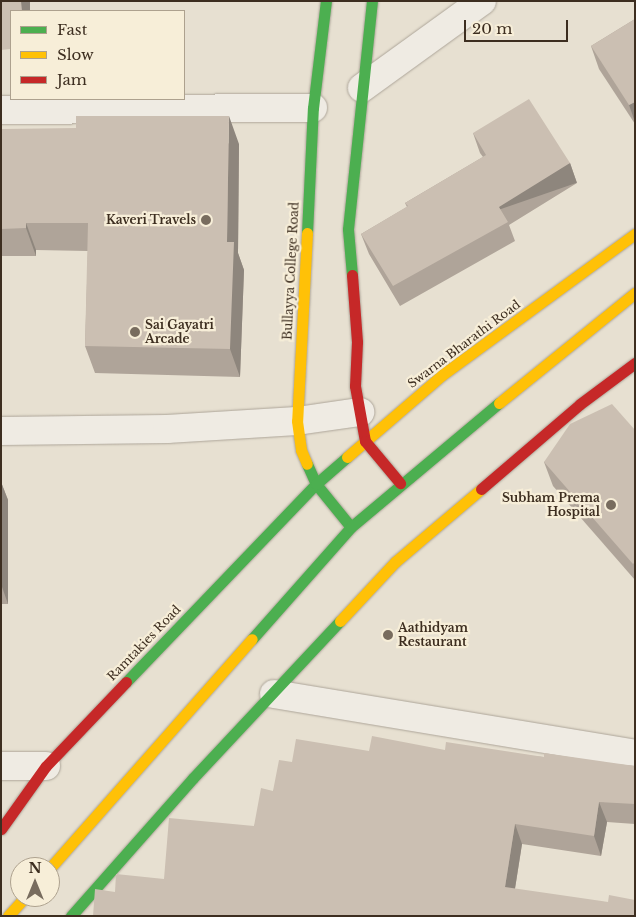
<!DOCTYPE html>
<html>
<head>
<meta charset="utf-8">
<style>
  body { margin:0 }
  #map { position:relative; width:636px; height:917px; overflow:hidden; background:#e7e0d1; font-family:"Libre Baskerville",serif }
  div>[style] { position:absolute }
  .roads { filter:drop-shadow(0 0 1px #ada599) drop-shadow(0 0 1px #ada599) }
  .street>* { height:28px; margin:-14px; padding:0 14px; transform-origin:14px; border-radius:14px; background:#efebe3 }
  .fast>* { height:11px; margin:-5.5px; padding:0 5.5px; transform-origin:5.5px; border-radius:5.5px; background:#4caf50 }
  .slow>* { height:11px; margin:-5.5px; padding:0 5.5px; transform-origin:5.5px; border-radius:5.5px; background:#ffc107 }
  .jam>* { height:11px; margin:-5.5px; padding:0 5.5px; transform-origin:5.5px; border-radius:5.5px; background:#c62828 }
  .wall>* { inset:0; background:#afa499; transform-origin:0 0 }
  .shaded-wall>* { inset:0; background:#8e867d; transform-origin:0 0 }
  .building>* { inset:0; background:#cbbfb2 }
  .dots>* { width:14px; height:14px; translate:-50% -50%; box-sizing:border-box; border:2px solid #f7eed8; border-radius:50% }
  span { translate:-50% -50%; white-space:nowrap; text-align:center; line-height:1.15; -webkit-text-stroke:4.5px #f7eed8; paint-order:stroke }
  .poi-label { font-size:12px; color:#3d2e20; font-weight:700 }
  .right { translate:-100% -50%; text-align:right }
  .left { translate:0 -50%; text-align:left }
  .street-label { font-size:12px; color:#3d2e20 }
  .frame { position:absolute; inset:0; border:2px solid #3d2e20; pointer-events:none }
  .legend { position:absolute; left:10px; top:10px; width:175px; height:90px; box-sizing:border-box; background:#f7eed8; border:1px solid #ada18e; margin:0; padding:6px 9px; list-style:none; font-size:15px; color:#3d2e20 }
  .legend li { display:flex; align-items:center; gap:10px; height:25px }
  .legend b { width:25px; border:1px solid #ada18e }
  .north { position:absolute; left:10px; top:857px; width:50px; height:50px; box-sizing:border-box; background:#f7eed8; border:1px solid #ada18e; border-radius:50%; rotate:0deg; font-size:14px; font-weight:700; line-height:20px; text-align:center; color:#3d2e20 }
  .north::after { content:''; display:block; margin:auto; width:18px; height:22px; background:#786c5e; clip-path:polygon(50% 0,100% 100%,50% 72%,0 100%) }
  .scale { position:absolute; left:464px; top:20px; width:104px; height:22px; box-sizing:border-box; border:2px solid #3d2e20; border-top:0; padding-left:6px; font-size:15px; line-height:18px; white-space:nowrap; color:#3d2e20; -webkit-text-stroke:4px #f7eed8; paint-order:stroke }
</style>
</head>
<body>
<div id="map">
  <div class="roads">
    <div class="street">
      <i style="left:362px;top:88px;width:148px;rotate:-35.9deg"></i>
      <i style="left:1px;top:110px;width:312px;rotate:-0.4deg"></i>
      <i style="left:1px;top:431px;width:166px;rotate:-0.7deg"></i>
      <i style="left:167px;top:429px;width:130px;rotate:-3.5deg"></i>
      <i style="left:297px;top:421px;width:64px;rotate:-8.1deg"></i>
      <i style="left:274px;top:694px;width:366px;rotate:9.4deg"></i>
      <i style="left:1px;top:766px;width:45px"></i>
    </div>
    <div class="fast">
      <i style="left:307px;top:233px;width:125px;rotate:-87.3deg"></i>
      <i style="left:313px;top:108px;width:108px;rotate:-83.1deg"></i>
      <i style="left:352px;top:275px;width:46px;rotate:-95deg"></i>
      <i style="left:348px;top:229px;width:229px;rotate:-84deg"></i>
      <i style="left:307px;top:464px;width:22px;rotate:66deg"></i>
      <i style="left:316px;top:484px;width:55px;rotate:50.9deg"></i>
      <i style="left:252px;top:639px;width:149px;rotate:-48.5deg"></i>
      <i style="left:351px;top:527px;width:193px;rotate:-40deg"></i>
      <i style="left:126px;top:682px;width:274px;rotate:-46.2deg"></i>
      <i style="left:316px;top:484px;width:41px;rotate:-41.1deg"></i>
      <i style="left:71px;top:916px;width:184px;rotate:-48.5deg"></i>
      <i style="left:193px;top:778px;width:215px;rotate:-46.9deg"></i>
    </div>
    <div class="slow">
      <i style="left:307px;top:233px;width:188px;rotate:93deg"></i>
      <i style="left:297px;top:421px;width:29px;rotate:82deg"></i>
      <i style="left:301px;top:450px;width:15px;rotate:67deg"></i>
      <i style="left:499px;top:403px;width:175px;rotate:-39deg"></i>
      <i style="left:347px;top:457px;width:125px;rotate:-40.8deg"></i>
      <i style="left:442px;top:375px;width:239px;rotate:-36.2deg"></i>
      <i style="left:340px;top:621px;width:81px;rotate:-47deg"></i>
      <i style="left:395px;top:562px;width:113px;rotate:-40.3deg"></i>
      <i style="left:50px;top:868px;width:305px;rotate:-48.6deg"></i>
      <i style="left:8px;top:916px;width:25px;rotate:-48deg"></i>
    </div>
    <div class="jam">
      <i style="left:352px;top:275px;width:67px;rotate:85.7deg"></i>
      <i style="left:357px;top:342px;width:44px;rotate:92.6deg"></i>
      <i style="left:355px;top:386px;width:56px;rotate:79.7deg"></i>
      <i style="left:365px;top:441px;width:55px;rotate:50.2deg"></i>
      <i style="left:481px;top:489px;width:130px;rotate:-40.6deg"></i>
      <i style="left:580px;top:404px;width:69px;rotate:-36.7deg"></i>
      <i style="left:1px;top:829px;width:77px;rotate:-54.5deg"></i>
      <i style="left:46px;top:766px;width:116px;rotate:-46.4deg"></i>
    </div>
  </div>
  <div class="wall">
    <i style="left:1px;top:1px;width:14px;height:75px;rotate:45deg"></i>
    <i style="clip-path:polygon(635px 19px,635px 124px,599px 69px,591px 46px)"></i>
    <i style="clip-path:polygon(1px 129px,239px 144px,238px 253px,244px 270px,240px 377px,95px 373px,85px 346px,88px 251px,36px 250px,36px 256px,1px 256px)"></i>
    <i style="clip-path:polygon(473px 133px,570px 163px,577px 183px,509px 225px,515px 241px,400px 306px,369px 254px,361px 234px,407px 207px,405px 203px,483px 157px,480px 153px)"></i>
    <i style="clip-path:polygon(635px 430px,635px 580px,553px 486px,544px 462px)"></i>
    <i style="clip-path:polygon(1px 482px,8px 500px,8px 604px,1px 604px)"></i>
    <i style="clip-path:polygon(445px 750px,544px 757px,635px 766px,635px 824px,607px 822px,601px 856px,522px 844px,515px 889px,635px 916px,115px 892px,164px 879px,254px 826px,273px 791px,292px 762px,369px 751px)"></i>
  </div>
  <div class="shaded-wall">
    <i style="left:21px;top:1px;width:9px;height:10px"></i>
    <i style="clip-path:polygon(635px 102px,635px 122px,629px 105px)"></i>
    <i style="clip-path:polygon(229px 116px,239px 144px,238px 253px,244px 270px,240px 377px,230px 349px,227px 242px)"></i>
    <i style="left:570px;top:163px;width:21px;height:84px;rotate:71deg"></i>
    <i style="clip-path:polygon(26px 223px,36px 250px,36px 256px,26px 228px)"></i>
    <i style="clip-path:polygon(1px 482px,8px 500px,8px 604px,1px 584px)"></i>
    <i style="clip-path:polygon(599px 802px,607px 822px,601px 856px,594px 836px)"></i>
    <i style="clip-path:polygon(515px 824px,522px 844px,512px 907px,505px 887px)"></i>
  </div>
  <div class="building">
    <i style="clip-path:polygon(1px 1px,21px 1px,22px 11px,11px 11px,11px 49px,1px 50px)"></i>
    <i style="clip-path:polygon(635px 19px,635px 102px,629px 105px,591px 46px)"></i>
    <i style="clip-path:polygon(529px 99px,570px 163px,499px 207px,508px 222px,393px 286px,361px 234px,408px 206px,405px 203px,486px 155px,473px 133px)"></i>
    <i style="clip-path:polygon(76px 116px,229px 116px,227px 242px,234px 242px,230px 349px,85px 346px,88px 223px,26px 223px,26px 228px,1px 229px,1px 129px,76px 128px)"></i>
    <i style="clip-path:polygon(612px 404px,635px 430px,635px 562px,633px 564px,544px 462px,570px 424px)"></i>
    <i style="clip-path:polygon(372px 736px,445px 750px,446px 742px,544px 757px,544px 753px,635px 766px,635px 804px,599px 802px,594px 836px,515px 824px,505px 887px,608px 902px,609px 895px,635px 900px,635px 916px,93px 916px,95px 889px,115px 892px,116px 874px,164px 879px,169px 818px,254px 826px,261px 788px,273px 791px,279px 760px,292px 762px,296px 739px,369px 751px)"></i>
  </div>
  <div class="dots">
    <i style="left:206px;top:220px;background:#786c5e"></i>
    <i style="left:135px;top:332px;background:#786c5e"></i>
    <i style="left:611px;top:505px;background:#786c5e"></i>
    <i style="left:388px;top:635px;background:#786c5e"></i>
  </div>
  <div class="poi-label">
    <span class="right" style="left:196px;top:220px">Kaveri Travels</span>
    <span class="left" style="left:145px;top:332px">Sai Gayatri<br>Arcade</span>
    <span class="right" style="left:600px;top:505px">Subham Prema<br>Hospital</span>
    <span class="left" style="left:398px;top:635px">Aathidyam<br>Restaurant</span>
  </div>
  <div class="street-label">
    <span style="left:291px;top:271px;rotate:-87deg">Bullayya College Road</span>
    <span style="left:464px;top:344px;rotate:-37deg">Swarna Bharathi Road</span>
    <span style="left:144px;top:643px;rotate:-46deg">Ramtakies Road</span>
  </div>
  <div class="frame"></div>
  <ul class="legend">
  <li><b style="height:6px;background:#4caf50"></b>Fast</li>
  <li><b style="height:6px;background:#ffc107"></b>Slow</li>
  <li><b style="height:6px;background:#c62828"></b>Jam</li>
  </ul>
  <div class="north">N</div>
  <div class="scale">20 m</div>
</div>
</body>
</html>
